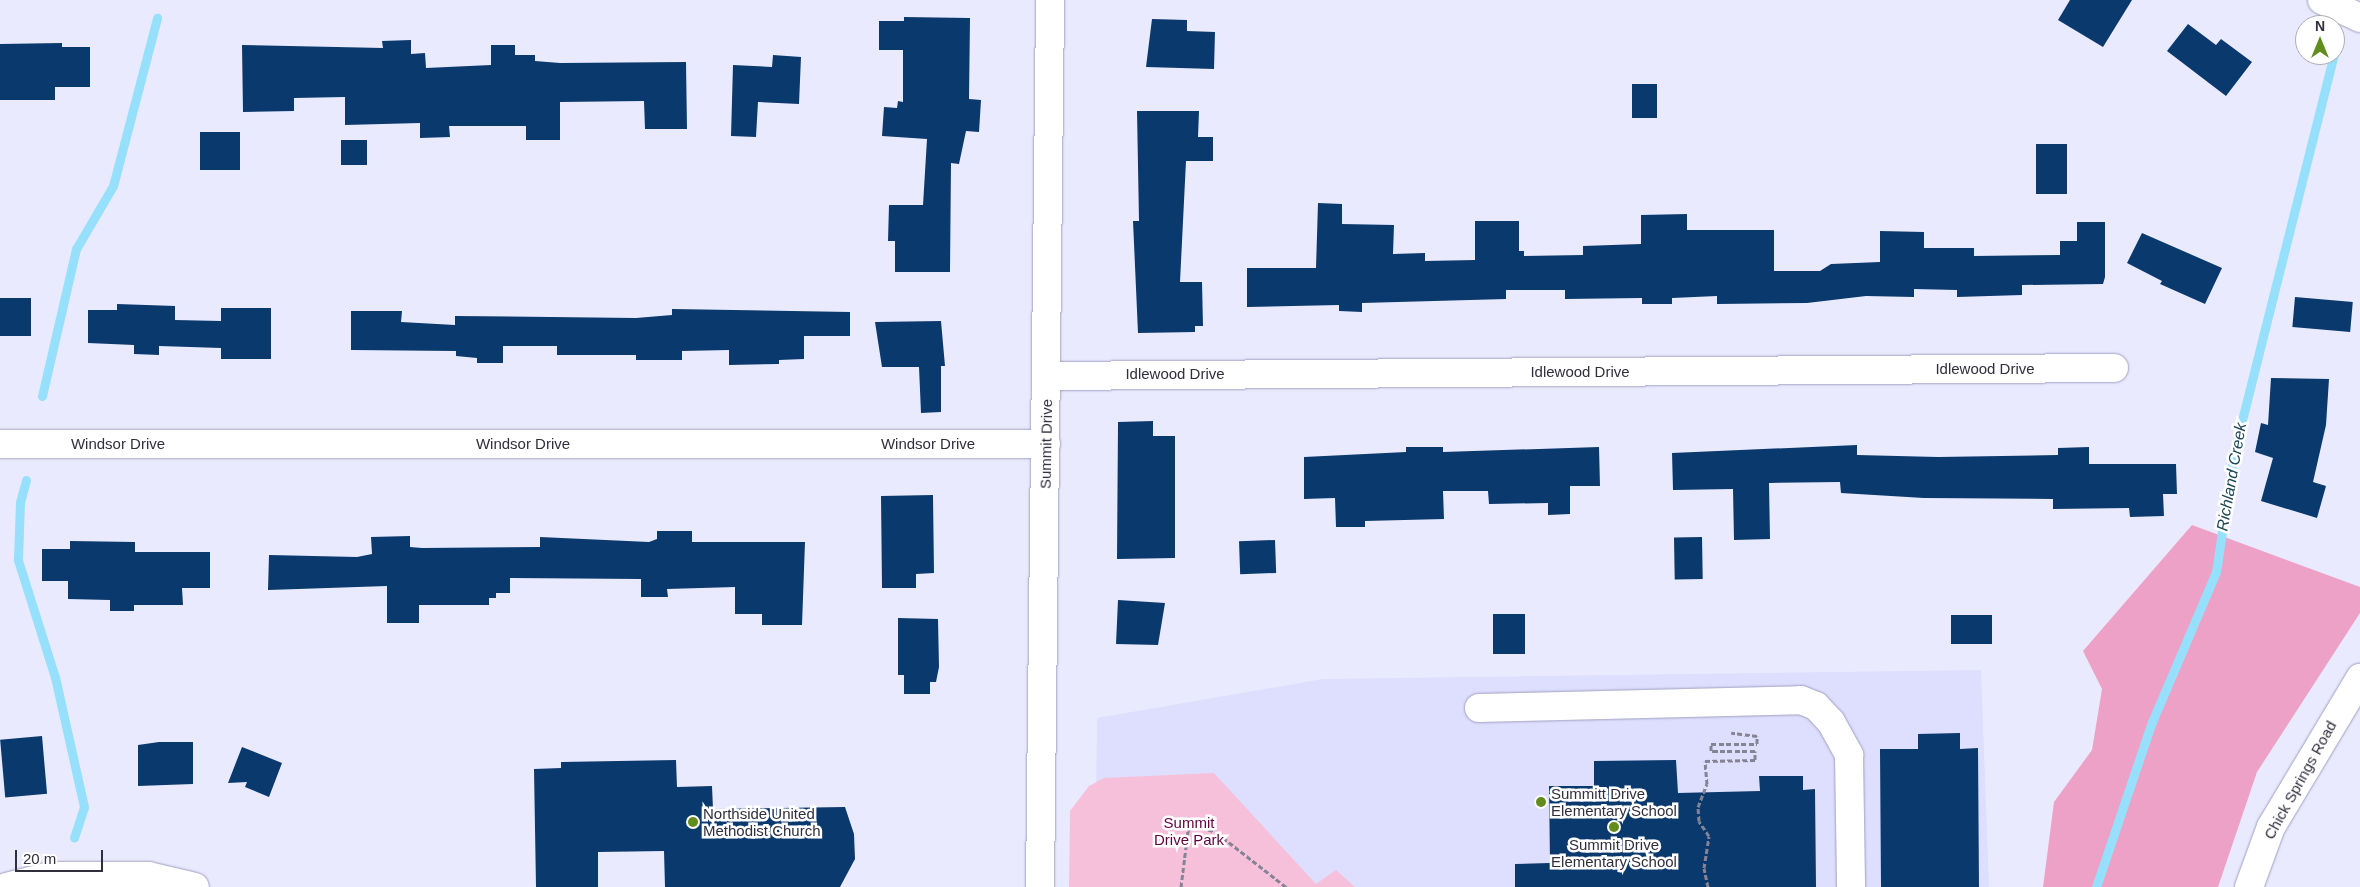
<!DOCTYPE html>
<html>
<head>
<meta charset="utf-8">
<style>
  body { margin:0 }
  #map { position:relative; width:2360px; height:887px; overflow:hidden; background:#eaeaff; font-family:Arial,sans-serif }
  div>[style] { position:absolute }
  .built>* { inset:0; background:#dedefe }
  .green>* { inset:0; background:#f7c0da }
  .forest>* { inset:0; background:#eea1c6 }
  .stream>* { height:9px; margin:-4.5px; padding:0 4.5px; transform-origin:4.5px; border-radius:4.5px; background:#97e0fb }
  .building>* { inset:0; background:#0a396d; transform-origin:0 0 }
  .path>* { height:3px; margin-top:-1.5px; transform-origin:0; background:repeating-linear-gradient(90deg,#858495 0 5px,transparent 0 7.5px) }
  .roads { filter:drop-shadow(0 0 1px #a0a0bf) drop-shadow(0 0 1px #a0a0bf) }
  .minor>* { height:28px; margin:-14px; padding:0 14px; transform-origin:14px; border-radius:14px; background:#fff }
  .dots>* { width:14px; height:14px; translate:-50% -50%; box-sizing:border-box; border:2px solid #fff; border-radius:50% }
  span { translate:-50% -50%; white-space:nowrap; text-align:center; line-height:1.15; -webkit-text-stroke:5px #fff; paint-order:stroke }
  .street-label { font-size:15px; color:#302f3c }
  .poi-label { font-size:15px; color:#302f3c }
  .left { translate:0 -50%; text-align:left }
  .park-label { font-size:15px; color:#5f033e }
  .water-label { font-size:16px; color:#1b4654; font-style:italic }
  .north { position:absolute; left:2295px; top:15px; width:50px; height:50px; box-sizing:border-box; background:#fff; border:1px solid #acacb1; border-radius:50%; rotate:0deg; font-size:14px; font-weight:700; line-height:20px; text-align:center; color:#302f3c }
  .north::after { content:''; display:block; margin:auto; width:18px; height:22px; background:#628d1c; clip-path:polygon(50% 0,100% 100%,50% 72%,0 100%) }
  .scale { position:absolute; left:15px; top:850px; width:88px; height:22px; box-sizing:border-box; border:2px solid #302f3c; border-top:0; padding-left:6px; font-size:15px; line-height:18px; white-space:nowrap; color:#302f3c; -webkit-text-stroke:4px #fff; paint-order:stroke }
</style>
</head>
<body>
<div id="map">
  <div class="built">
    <i style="clip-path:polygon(1981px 670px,1989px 887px,1095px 887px,1097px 718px,1323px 679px)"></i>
  </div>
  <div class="green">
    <i style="clip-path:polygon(1214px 773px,1316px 884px,1336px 870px,1355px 887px,1069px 887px,1070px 811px,1089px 786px,1104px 778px)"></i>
  </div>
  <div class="forest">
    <i style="clip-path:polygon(2192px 525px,2360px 587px,2360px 613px,2257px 772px,2218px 887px,2043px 887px,2054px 802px,2092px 750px,2102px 689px,2083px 651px)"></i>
  </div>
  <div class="stream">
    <i style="left:42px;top:396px;width:151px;rotate:-77deg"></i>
    <i style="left:76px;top:249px;width:73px;rotate:-59.6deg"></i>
    <i style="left:113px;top:186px;width:174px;rotate:-75.3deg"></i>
    <i style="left:26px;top:480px;width:23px;rotate:105deg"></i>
    <i style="left:20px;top:502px;width:58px;rotate:92deg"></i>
    <i style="left:18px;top:560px;width:123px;rotate:72.5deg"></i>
    <i style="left:55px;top:677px;width:133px;rotate:77.4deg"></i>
    <i style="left:84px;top:807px;width:32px;rotate:108deg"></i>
    <i style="left:2096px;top:887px;width:174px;rotate:-71.3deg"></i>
    <i style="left:2152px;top:722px;width:163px;rotate:-66.9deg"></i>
    <i style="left:2216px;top:572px;width:121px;rotate:-81.5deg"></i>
    <i style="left:2234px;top:452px;width:409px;rotate:-75.9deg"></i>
  </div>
  <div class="building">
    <i style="clip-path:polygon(2070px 0,2132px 0,2103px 47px,2058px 20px)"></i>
    <i style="clip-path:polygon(904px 17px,970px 18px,969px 99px,981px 100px,979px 132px,966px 131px,959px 164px,951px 163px,950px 272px,895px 272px,895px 241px,888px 241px,889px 205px,923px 205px,927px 139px,882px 136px,884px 107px,897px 108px,898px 101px,903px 102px,903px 50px,879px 50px,879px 21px,904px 21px)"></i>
    <i style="clip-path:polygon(1152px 19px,1187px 20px,1187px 31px,1215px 32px,1214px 69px,1146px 67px)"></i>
    <i style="clip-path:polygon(2188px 24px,2216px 45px,2221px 39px,2252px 62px,2226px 96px,2167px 51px)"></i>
    <i style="clip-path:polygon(411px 40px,411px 54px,425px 53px,426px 68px,491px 65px,491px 45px,515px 45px,515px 55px,535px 55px,535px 61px,560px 63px,686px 62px,687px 129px,645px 129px,644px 101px,560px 102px,560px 140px,526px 140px,526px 126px,449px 126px,450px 137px,420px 138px,420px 123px,345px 125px,345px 97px,294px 98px,294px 111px,243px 112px,242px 45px,383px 48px,382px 41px)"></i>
    <i style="clip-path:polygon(62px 43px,62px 47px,90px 47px,90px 87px,55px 87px,55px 100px,0 100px,0 44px)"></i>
    <i style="clip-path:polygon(773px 55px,801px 57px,799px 104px,758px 102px,756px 137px,731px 136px,733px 65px,772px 67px)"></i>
    <i style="left:1632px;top:84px;width:25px;height:34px"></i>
    <i style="clip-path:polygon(1137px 111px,1199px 111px,1198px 137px,1213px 137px,1213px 161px,1186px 161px,1180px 282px,1202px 282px,1203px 326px,1195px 326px,1195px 332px,1138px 333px,1133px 221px,1139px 221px)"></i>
    <i style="left:200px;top:132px;width:40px;height:38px"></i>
    <i style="left:367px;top:140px;width:25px;height:26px;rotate:90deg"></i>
    <i style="left:2036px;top:144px;width:31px;height:50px"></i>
    <i style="clip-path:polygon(1318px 203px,1342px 204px,1342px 224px,1394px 225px,1393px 254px,1425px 253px,1425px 261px,1475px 260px,1475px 221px,1519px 221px,1519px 251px,1524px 251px,1524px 256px,1583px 255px,1583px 246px,1641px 244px,1641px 215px,1687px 214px,1687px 230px,1774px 230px,1774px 271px,1820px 271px,1831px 264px,1880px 262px,1880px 231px,1924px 232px,1924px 248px,1974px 248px,1974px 256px,2060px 255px,2060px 241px,2077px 241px,2077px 222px,2105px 222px,2105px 277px,2103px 284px,2022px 285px,2022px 295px,1957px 297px,1957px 290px,1914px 289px,1914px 297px,1866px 296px,1807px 303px,1717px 304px,1717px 296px,1672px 298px,1672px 304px,1642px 304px,1642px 298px,1565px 299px,1565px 290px,1506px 290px,1506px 299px,1362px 303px,1362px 312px,1339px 311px,1339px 305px,1247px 307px,1247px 268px,1316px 268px)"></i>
    <i style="clip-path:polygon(2142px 233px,2222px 268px,2205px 304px,2160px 284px,2162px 281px,2127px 263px)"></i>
    <i style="left:2295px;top:297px;width:58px;height:30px;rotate:5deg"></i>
    <i style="left:0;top:298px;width:31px;height:38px"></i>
    <i style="clip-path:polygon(117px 304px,175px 306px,175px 320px,221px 321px,221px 308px,271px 308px,271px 359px,221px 359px,221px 348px,159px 346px,159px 355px,134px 354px,134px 345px,88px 343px,88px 310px,117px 310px)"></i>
    <i style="clip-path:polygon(672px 309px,850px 312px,850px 336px,804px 336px,804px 359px,779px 360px,779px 364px,729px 365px,729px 350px,682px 351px,682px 360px,636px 360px,636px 355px,557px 355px,557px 346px,503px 346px,503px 363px,477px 363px,477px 358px,456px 356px,456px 351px,351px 350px,351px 311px,402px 311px,401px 322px,455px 325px,455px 316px,636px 318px,672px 315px)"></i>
    <i style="clip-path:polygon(941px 321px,945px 366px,941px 366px,941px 412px,921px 413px,919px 367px,882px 367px,875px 322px)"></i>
    <i style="clip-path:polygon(2271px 378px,2329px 379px,2326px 425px,2313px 482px,2326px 486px,2317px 518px,2261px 501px,2273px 458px,2255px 452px,2261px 423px,2268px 425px)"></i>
    <i style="clip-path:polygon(1153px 421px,1153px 436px,1175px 436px,1175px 558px,1117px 559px,1118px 422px)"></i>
    <i style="clip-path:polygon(1857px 445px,1857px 455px,1938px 457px,2058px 455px,2058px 448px,2089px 447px,2089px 464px,2176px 464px,2177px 494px,2163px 494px,2164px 516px,2130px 517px,2129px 508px,2053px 509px,2053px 499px,1924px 498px,1841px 493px,1840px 482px,1769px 483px,1770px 539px,1734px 540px,1733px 489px,1673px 490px,1672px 453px)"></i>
    <i style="clip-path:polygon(1406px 447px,1443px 447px,1443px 452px,1599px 447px,1600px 486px,1570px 486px,1570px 514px,1548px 515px,1548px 503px,1489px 504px,1488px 491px,1443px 491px,1444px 519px,1365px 521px,1365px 527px,1336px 527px,1335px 498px,1304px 499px,1304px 457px,1406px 452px)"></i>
    <i style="clip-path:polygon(933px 495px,934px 573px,916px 574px,916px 588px,882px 588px,881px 496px)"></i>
    <i style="clip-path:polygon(657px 531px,692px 531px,692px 542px,805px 542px,802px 625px,762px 625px,762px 614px,735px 614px,735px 587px,667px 589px,668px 597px,641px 597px,641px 579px,510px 578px,510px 593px,496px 593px,496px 598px,489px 598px,489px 605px,419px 605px,419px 623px,387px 623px,387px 586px,268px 590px,269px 555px,357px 557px,372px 554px,371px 537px,410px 536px,410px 547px,422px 548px,540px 547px,540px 537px,649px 542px,657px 539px)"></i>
    <i style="left:1702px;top:537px;width:42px;height:28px;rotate:89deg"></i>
    <i style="left:1275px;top:540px;width:33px;height:36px;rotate:88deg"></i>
    <i style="clip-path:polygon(70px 541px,135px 542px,135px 552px,210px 552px,210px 588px,182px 588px,183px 605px,134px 605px,134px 611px,110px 611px,110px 600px,68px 599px,68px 581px,42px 581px,42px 549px,70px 549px)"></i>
    <i style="clip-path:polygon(1118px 600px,1165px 603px,1158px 645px,1116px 644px)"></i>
    <i style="left:1493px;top:614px;width:32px;height:40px"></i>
    <i style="left:1992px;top:615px;width:29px;height:41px;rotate:90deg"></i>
    <i style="clip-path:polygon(898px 618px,938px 619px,939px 667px,936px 682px,930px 682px,930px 694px,904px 694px,904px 675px,898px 675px)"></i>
    <i style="clip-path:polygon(1960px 733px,1960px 749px,1978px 748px,1979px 887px,1881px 887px,1880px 749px,1918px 749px,1918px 734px)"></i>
    <i style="left:42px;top:736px;width:58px;height:42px;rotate:85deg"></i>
    <i style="clip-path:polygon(159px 742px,193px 742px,193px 784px,138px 786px,138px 745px)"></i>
    <i style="clip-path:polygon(242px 747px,282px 763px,269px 797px,245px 787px,247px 782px,228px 783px)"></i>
    <i style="clip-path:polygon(676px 760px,677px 787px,712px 786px,713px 809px,845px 807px,854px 834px,855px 859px,840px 887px,665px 887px,664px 851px,598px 852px,598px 887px,536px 887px,534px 769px,561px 768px,561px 762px)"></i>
    <i style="clip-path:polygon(1676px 760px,1678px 793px,1760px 791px,1759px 776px,1803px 776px,1803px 790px,1815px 789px,1816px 887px,1515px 887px,1515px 864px,1550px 863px,1549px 786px,1594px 786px,1594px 761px)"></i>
  </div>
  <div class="path">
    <i style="left:1181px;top:887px;width:56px;rotate:-82.9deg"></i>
    <i style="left:1188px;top:831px;width:9px;rotate:-49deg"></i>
    <i style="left:1194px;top:824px;width:25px;rotate:21deg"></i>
    <i style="left:1217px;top:833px;width:88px;rotate:38deg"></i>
    <i style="left:1708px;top:887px;width:19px;rotate:-102deg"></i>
    <i style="left:1704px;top:868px;width:32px;rotate:-81deg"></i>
    <i style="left:1709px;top:836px;width:18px;rotate:-124deg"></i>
    <i style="left:1699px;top:821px;width:14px;rotate:-94deg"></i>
    <i style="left:1698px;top:807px;width:25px;rotate:-69deg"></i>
    <i style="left:1707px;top:784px;width:23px;rotate:-95deg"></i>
    <i style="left:1705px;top:761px;width:50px;rotate:-1.1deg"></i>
    <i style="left:1755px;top:760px;width:9px;rotate:-90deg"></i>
    <i style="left:1755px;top:751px;width:44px;rotate:180deg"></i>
    <i style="left:1711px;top:751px;width:7px;rotate:-90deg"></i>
    <i style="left:1711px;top:744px;width:46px"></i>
    <i style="left:1757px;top:744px;width:8px;rotate:-90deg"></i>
    <i style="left:1757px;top:736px;width:26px;rotate:-173deg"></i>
  </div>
  <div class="roads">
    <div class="minor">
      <i style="left:2322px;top:0;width:42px;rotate:25.3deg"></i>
      <i style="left:1046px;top:376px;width:1068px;rotate:-0.43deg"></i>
      <i style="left:0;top:444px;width:1046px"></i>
      <i style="left:1479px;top:708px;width:322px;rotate:-1.4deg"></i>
      <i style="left:1801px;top:700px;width:16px;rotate:22deg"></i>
      <i style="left:1816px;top:706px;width:22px;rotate:47deg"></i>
      <i style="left:1831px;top:722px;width:38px;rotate:61deg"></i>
      <i style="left:1849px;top:755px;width:132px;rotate:89.1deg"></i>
      <i style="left:6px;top:887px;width:45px;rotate:-14deg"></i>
      <i style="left:50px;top:876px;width:98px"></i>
      <i style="left:148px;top:876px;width:48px;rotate:13.2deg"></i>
      <i style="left:1040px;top:887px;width:887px;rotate:-89.35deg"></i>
      <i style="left:2249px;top:887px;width:64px;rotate:-69.9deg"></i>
      <i style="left:2271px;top:827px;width:174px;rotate:-59.1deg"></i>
    </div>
  </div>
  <div class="dots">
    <i style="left:1541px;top:802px;background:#628d1c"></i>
    <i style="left:693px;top:822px;background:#628d1c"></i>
    <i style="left:1614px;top:827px;background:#628d1c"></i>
  </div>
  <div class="street-label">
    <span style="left:1985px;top:369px">Idlewood Drive</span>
    <span style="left:1580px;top:372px">Idlewood Drive</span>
    <span style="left:1175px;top:374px">Idlewood Drive</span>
    <span style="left:118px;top:444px">Windsor Drive</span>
    <span style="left:523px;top:444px">Windsor Drive</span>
    <span style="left:928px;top:444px">Windsor Drive</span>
    <span style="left:1046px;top:444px;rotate:-89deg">Summit Drive</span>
    <span style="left:2300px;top:780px;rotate:-61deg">Chick Springs Road</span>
  </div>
  <div class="poi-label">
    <span class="left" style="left:1551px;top:802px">Summitt Drive<br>Elementary School</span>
    <span class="left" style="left:703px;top:822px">Northside United<br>Methodist Church</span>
    <span style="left:1614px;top:853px">Summit Drive<br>Elementary School</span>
  </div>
  <div class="park-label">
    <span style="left:1189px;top:831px">Summit<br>Drive Park</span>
  </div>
  <div class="water-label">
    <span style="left:2232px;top:477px;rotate:-80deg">Richland Creek</span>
  </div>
  <div class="north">N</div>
  <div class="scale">20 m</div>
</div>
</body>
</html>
